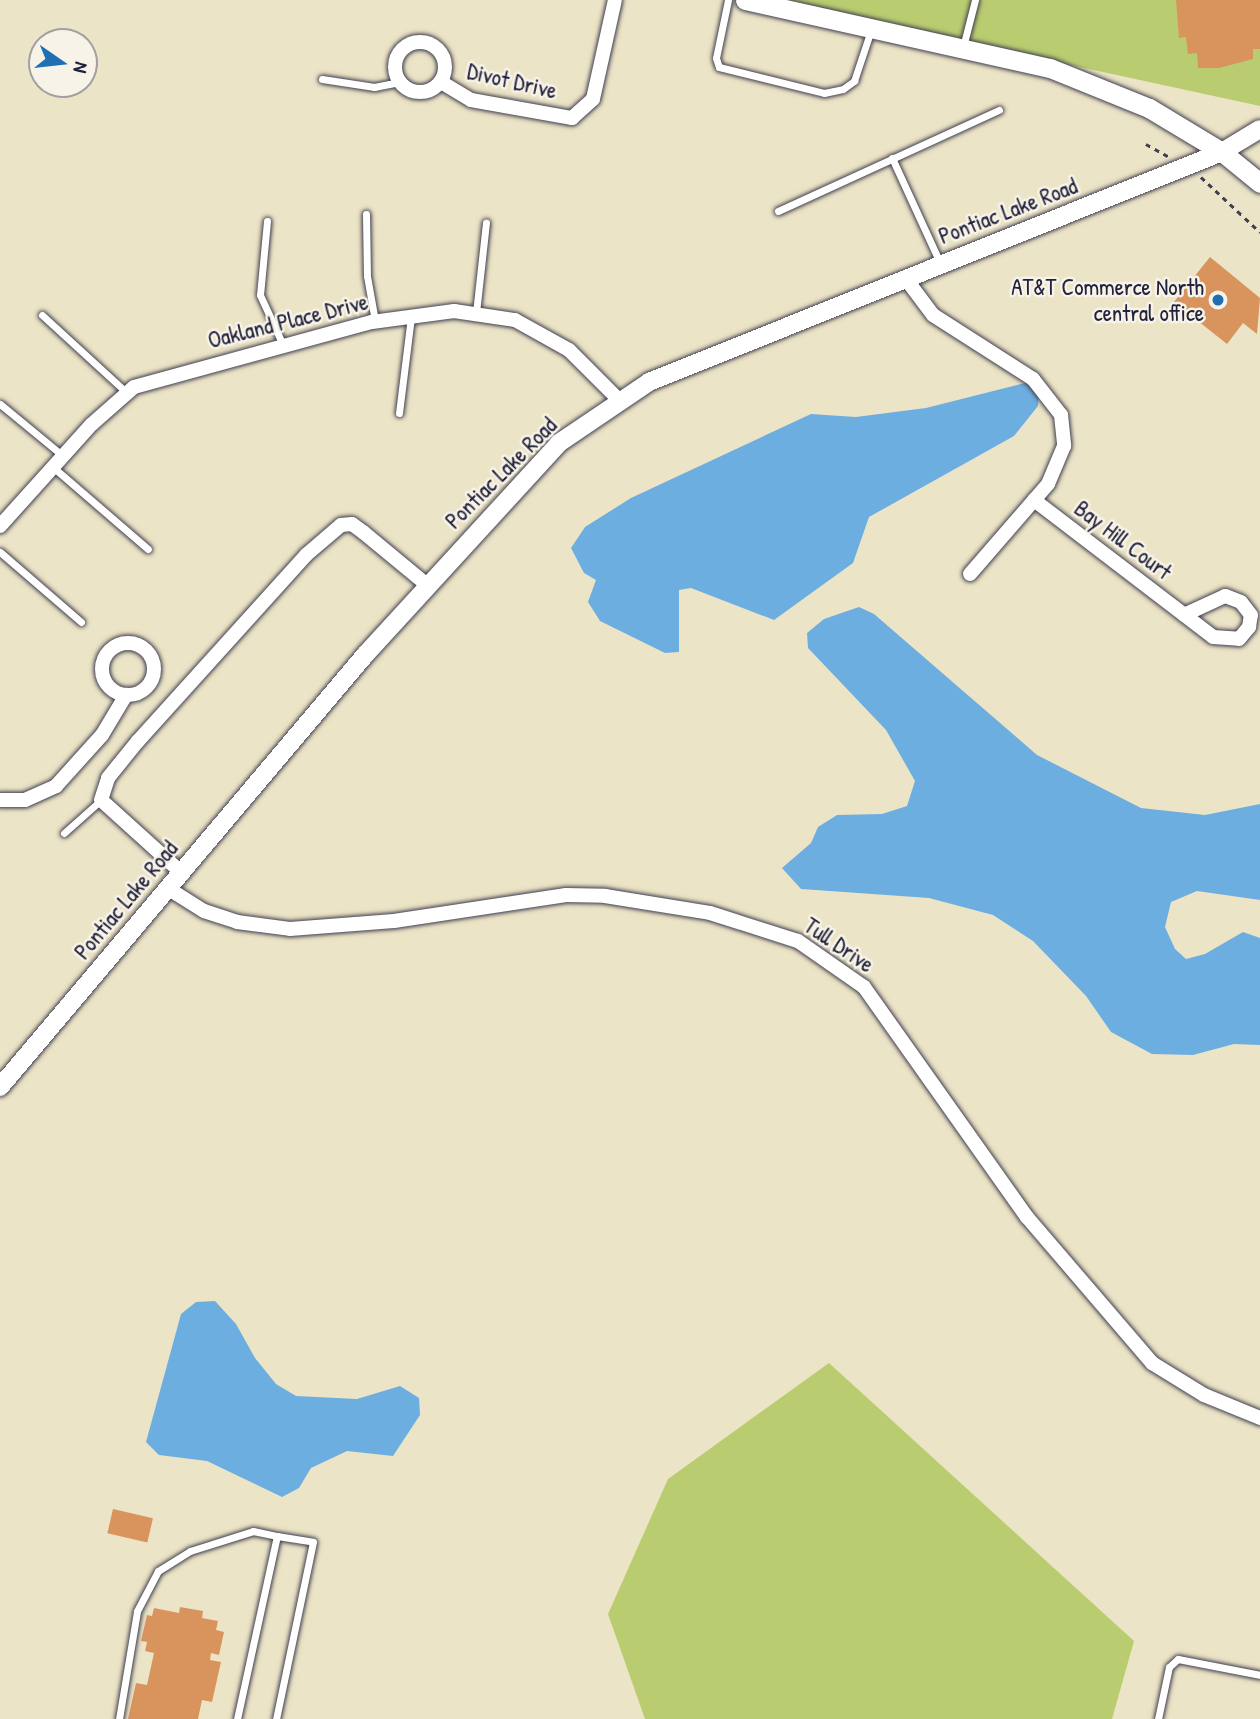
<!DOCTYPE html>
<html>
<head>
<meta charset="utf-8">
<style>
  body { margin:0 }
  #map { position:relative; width:1260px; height:1719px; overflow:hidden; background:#ece4c6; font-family:"Patrick Hand",sans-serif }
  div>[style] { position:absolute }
  .green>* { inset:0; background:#b9cd70 }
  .water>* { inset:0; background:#6daee1 }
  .building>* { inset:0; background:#d9945e; transform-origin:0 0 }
  .path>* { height:2.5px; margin-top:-1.25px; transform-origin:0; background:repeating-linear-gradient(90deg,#403f50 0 5px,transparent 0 10px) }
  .roads { filter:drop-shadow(0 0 2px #403f50) drop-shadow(0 0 2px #403f50) }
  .service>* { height:7px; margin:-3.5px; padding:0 3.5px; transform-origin:3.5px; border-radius:3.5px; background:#fff }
  .minor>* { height:14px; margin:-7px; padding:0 7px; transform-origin:7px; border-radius:7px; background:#fff }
  .minor>.ring { margin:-7px; padding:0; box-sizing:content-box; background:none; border:14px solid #fff; border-radius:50% }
  .tertiary>* { height:18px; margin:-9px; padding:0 9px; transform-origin:9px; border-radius:9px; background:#fff }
  .secondary>* { height:19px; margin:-9.5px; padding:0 9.5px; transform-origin:9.5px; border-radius:9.5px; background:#fff }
  .dots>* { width:19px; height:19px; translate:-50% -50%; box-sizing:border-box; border:4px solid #f7f3e8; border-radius:50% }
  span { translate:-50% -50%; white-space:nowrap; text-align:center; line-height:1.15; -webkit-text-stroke:5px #f7f3e8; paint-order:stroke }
  .street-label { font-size:23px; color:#22223b }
  .poi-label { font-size:23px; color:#22223b }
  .right { translate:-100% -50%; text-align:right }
  .north { position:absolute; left:28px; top:28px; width:70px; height:70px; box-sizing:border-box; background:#f7f3e8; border:2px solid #a29fa3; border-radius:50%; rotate:104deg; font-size:19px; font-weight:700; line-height:28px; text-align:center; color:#22223b }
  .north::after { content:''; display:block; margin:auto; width:24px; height:32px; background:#1f6fb2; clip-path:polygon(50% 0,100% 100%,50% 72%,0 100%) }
</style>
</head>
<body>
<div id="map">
  <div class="green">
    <i style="clip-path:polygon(770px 0,1260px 0,1260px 106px)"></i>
    <i style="clip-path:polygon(829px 1363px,1134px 1641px,1112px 1719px,645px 1719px,608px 1614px,668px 1479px)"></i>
  </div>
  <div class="water">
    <i style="clip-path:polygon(1025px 383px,1039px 393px,1038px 406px,1014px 436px,869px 517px,853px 563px,774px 620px,691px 588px,679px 590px,679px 652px,665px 653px,600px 621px,588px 602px,596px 580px,584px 573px,571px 548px,585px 527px,631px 498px,811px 414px,856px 417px,926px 408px)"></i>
    <i style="clip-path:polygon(859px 607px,874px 614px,1037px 755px,1141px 808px,1205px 815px,1260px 804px,1260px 900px,1197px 891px,1171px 902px,1165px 927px,1175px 949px,1186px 959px,1205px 954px,1243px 932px,1260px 938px,1260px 1045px,1234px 1044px,1193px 1055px,1152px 1054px,1111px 1032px,1086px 996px,1033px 941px,993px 915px,929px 898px,801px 889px,782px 868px,811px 843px,818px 827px,837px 815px,882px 814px,907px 806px,915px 781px,886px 730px,808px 648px,807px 633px,824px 619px)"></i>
    <i style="clip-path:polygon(215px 1301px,236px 1324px,255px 1358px,276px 1384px,296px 1396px,357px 1399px,400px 1386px,419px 1398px,420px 1415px,393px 1456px,347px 1451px,311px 1468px,299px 1488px,282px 1497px,207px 1461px,159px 1455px,146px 1442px,181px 1314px,196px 1302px)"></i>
  </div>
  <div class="building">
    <i style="clip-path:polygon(1176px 0,1260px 0,1260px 49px,1253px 49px,1253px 59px,1219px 68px,1198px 68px,1197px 53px,1188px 54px,1186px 37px,1179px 38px)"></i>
    <i style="clip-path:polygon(1210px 257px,1260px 298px,1257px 334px,1243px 323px,1227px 344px,1174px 302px)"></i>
    <i style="left:113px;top:1509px;width:41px;height:25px;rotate:13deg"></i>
    <i style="clip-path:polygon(180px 1607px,203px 1611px,202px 1618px,218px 1621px,216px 1630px,224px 1632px,219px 1655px,211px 1653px,210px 1660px,221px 1662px,212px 1702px,202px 1700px,198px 1719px,128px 1719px,136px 1683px,147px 1685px,154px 1653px,145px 1651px,147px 1642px,141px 1641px,147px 1615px,152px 1616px,154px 1608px,179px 1613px)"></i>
  </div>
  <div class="path">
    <i style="left:1146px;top:144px;width:26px;rotate:29deg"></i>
    <i style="left:1201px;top:177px;width:81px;rotate:43deg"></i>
  </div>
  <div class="roads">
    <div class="service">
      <i style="left:728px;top:0;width:59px;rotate:101.7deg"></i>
      <i style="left:716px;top:58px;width:9px;rotate:72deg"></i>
      <i style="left:719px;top:67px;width:108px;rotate:13.9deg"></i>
      <i style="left:824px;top:93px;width:19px;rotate:-12deg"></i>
      <i style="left:843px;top:89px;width:14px;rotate:-36deg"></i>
      <i style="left:854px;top:81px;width:54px;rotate:-71.6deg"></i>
      <i style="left:963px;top:47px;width:49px;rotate:-75.7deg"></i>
      <i style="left:322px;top:79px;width:53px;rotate:8.7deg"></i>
      <i style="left:374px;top:87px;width:26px;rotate:-11deg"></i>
      <i style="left:892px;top:158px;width:115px;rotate:65.4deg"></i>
      <i style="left:778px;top:211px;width:243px;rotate:-24.6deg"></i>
      <i style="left:366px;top:214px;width:62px;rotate:89.1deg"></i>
      <i style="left:367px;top:276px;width:46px;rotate:79.9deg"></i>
      <i style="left:267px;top:221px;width:74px;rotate:95.4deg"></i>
      <i style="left:260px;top:295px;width:55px;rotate:65.3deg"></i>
      <i style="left:476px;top:313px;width:91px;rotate:-83.7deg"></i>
      <i style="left:42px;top:315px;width:114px;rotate:42.5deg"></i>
      <i style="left:0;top:404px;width:82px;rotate:39.5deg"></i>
      <i style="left:399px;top:413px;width:98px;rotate:-82.9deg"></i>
      <i style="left:54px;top:468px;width:124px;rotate:40.8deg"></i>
      <i style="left:0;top:552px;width:107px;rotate:40.8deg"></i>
      <i style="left:64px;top:833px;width:50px;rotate:-41.7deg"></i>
      <i style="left:119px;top:1719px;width:109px;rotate:-80.5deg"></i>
      <i style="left:137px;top:1611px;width:45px;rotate:-62.3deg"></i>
      <i style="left:158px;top:1571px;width:38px;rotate:-32deg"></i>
      <i style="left:190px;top:1551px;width:66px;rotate:-17.6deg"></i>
      <i style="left:253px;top:1531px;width:25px;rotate:12deg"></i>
      <i style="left:237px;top:1719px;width:187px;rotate:-77.7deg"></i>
      <i style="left:277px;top:1536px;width:36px;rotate:9deg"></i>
      <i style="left:313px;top:1542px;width:181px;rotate:101.8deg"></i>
      <i style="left:1158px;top:1719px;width:53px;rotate:-78.1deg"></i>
      <i style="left:1169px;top:1667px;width:12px;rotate:-42deg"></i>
      <i style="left:1178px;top:1659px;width:84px;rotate:11deg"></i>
    </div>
    <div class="minor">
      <i class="ring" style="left:395px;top:42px;width:36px;height:36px"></i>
      <i style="left:441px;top:82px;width:35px;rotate:31deg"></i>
      <i style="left:471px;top:100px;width:103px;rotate:10.1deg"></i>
      <i style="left:572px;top:118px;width:28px;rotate:-42deg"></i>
      <i style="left:593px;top:99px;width:101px;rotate:-77.5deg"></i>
      <i style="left:906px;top:279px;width:45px;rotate:53.1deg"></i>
      <i style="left:933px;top:315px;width:119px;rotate:32.6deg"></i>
      <i style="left:1033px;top:379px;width:46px;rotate:52.1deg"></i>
      <i style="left:1061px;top:415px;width:31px;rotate:84deg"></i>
      <i style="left:1064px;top:446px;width:41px;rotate:112.8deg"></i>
      <i style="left:1048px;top:484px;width:119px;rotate:130.9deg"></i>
      <i style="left:1034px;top:500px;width:225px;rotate:37.4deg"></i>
      <i style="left:1213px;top:637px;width:26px;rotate:4deg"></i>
      <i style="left:1239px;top:639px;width:16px;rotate:-50deg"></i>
      <i style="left:1249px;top:627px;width:12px;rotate:-81deg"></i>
      <i style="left:1251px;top:615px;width:16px;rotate:-128deg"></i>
      <i style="left:1241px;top:602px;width:17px;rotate:-159deg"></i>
      <i style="left:1225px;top:596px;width:45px;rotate:155.1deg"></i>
      <i style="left:0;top:526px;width:137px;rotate:-48deg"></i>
      <i style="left:92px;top:424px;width:56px;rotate:-41.4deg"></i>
      <i style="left:134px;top:387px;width:247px;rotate:-15.3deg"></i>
      <i style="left:372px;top:322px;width:83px;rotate:-7.6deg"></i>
      <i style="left:454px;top:311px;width:62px;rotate:8.4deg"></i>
      <i style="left:515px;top:320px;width:62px;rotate:29.1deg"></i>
      <i style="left:569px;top:350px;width:72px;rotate:45deg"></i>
      <i class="ring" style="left:102px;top:643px;width:38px;height:38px"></i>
      <i style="left:0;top:800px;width:25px"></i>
      <i style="left:25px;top:800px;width:34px;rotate:-24deg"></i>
      <i style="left:56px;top:786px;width:69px;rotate:-48deg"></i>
      <i style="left:102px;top:735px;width:47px;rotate:-59deg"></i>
      <i style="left:183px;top:874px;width:110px;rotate:-137.9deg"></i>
      <i style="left:101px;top:800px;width:23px;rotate:-72deg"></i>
      <i style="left:108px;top:778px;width:48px;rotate:-51deg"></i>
      <i style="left:138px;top:741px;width:251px;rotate:-47.9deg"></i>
      <i style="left:306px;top:555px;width:46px;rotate:-40.6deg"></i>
      <i style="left:341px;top:525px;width:11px;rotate:-5deg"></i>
      <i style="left:352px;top:524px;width:14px;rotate:36deg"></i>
      <i style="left:363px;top:532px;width:83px;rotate:39.6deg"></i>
      <i style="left:169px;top:889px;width:41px;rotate:32.2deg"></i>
      <i style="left:204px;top:911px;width:35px;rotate:18deg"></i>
      <i style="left:237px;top:922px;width:53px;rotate:7.5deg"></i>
      <i style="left:290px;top:929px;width:104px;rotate:-4.4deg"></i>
      <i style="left:394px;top:921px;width:174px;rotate:-8.6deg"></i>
      <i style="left:566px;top:895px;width:39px;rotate:1deg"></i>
      <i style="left:605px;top:896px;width:106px;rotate:9.2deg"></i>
      <i style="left:710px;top:913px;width:92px;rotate:17.7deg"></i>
      <i style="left:798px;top:941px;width:80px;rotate:34.9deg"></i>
      <i style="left:864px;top:987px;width:282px;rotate:54.7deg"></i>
      <i style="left:1027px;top:1217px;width:192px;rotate:49.4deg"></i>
      <i style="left:1152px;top:1363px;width:61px;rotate:31.6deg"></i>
      <i style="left:1204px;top:1395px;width:61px;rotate:22.3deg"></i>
    </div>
    <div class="tertiary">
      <i style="left:0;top:1087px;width:566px;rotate:-49.81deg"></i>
      <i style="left:365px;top:655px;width:287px;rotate:-47.5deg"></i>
      <i style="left:559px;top:443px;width:109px;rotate:-34.1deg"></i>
      <i style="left:649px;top:382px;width:617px;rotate:-21.87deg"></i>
      <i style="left:1222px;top:152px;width:44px;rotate:-31.2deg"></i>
    </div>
    <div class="secondary">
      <i style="left:745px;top:0;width:312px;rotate:12.6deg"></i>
      <i style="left:1050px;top:68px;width:107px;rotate:22deg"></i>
      <i style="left:1149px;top:108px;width:85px;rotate:31.1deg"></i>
      <i style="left:1222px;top:152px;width:49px;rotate:39.2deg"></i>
    </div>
  </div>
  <div class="dots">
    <i style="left:1218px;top:300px;background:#1f6fb2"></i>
  </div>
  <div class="street-label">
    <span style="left:512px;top:81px;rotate:13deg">Divot Drive</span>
    <span style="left:1008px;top:211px;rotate:-21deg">Pontiac Lake Road</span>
    <span style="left:288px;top:321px;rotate:-14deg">Oakland Place Drive</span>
    <span style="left:501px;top:473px;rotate:-45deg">Pontiac Lake Road</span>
    <span style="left:1123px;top:540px;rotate:37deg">Bay Hill Court</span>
    <span style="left:126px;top:900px;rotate:-50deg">Pontiac Lake Road</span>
    <span style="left:839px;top:945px;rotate:34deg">Tull Drive</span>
  </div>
  <div class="poi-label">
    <span class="right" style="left:1204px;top:300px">AT&amp;T Commerce North<br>central office</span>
  </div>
  <div class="north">N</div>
</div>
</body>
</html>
